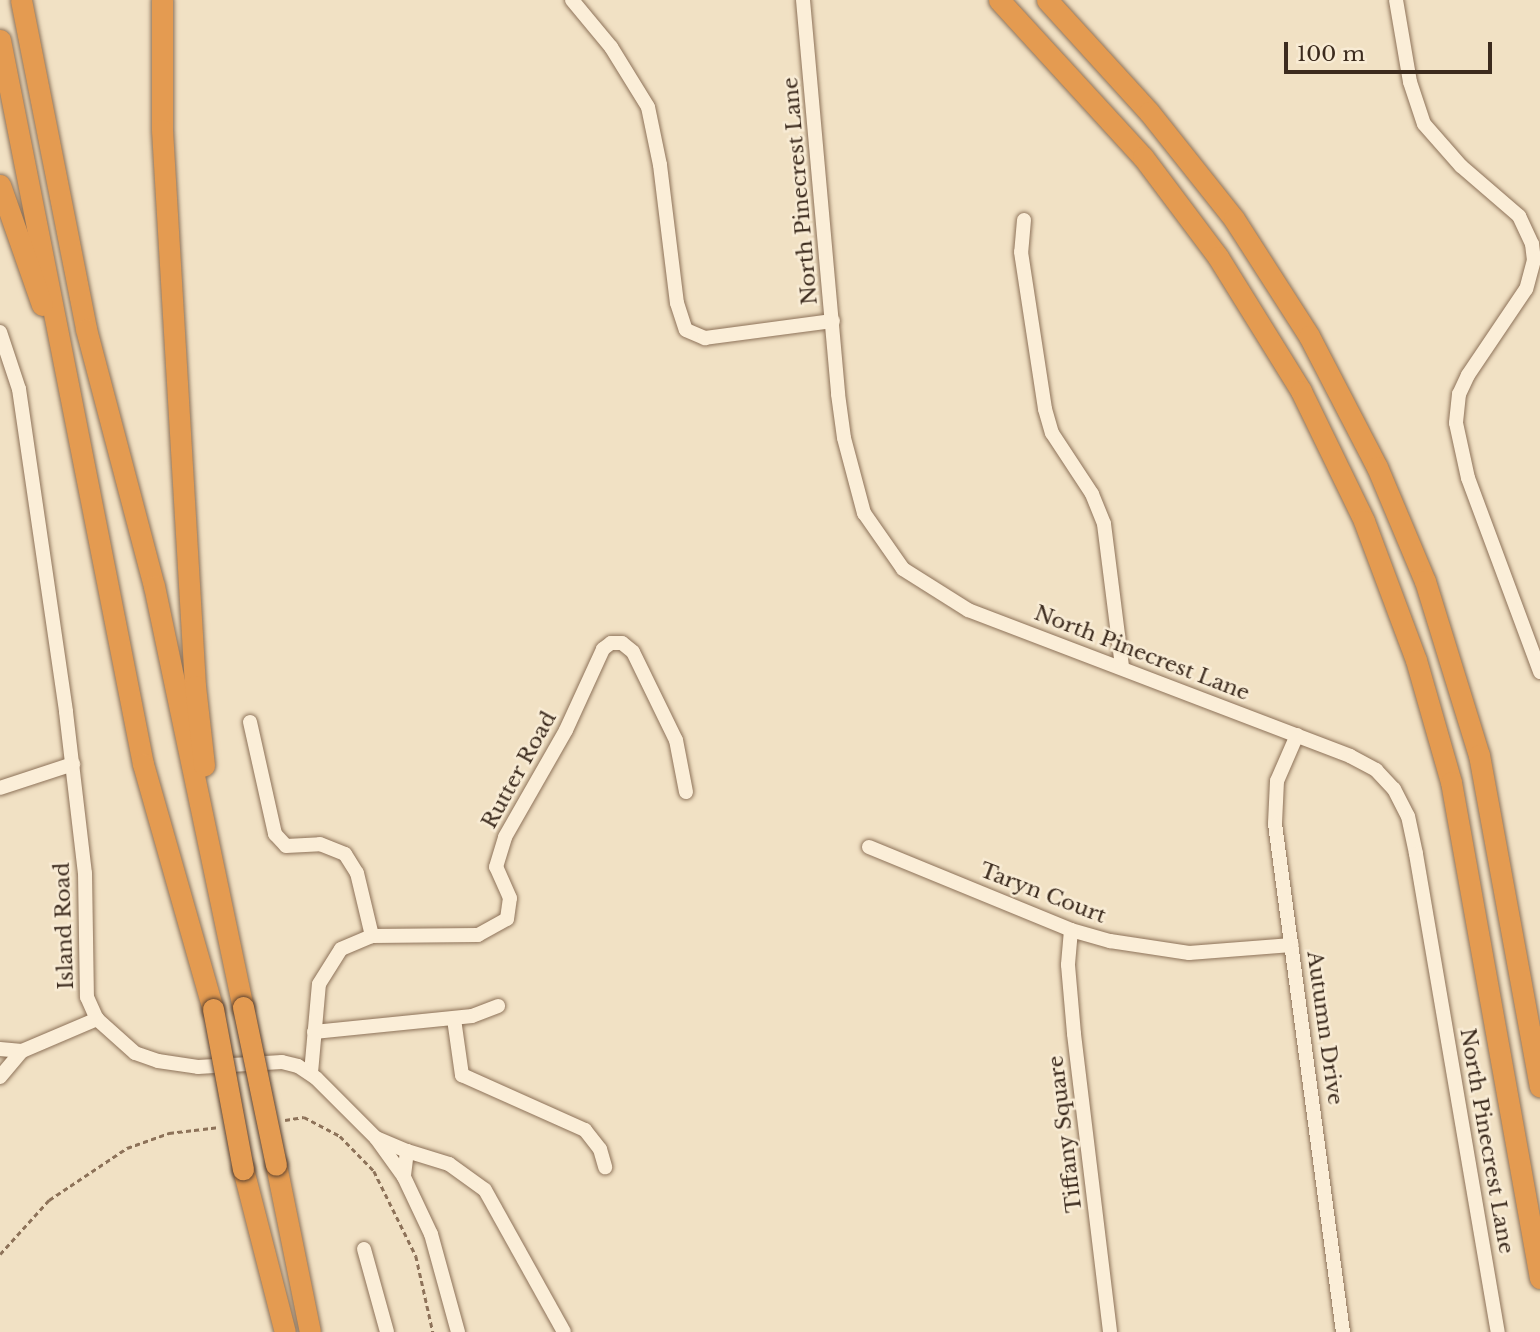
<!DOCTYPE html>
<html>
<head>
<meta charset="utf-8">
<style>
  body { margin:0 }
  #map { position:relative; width:1540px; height:1332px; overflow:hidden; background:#f1e1c4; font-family:"Libre Baskerville",serif }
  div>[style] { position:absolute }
  .path>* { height:2.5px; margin-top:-1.25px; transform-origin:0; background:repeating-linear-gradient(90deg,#8d7259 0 5px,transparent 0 8.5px) }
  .roads { filter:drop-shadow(0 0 2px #8d7259) drop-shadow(0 0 2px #8d7259) }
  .minor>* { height:14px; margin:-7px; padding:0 7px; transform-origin:7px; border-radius:7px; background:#fbeed8 }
  .highway>* { height:21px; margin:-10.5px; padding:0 10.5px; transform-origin:10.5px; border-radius:10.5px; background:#e49b51 }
  .bridges { filter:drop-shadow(0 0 2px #5a402e) drop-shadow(0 0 2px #5a402e) }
  .highway-bridge>* { height:21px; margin:-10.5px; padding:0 10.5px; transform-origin:10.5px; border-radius:10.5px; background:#e49b51 }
  span { translate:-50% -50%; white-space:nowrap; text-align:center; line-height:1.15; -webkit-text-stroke:5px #f8ebd4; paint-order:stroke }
  .street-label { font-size:21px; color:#3c2b1e }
  .scale { position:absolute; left:1284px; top:42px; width:208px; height:32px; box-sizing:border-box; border:4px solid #3c2b1e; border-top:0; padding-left:9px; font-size:21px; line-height:24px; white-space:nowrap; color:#3c2b1e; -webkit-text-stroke:5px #f8ebd4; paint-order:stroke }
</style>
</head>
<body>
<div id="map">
  <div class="path">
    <i style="left:285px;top:1120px;width:19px;rotate:-9deg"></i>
    <i style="left:304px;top:1117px;width:41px;rotate:27.8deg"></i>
    <i style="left:340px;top:1136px;width:49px;rotate:45.8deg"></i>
    <i style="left:374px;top:1171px;width:95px;rotate:63.7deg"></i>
    <i style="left:416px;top:1256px;width:78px;rotate:77.4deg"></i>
    <i style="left:0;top:1254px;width:73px;rotate:-47.8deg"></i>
    <i style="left:49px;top:1200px;width:94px;rotate:-33.7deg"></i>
    <i style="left:127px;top:1148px;width:45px;rotate:-19.7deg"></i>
    <i style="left:169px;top:1133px;width:51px;rotate:-6.7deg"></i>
  </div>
  <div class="roads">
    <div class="minor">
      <i style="left:572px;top:0;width:61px;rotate:50.3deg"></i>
      <i style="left:611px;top:47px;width:70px;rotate:58.3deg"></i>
      <i style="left:648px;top:107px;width:59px;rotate:78.3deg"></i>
      <i style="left:660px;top:165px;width:139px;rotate:83deg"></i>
      <i style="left:677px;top:303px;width:28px;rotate:72deg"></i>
      <i style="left:686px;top:330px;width:21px;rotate:23deg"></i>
      <i style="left:705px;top:338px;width:129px;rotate:-7.6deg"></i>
      <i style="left:803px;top:0;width:396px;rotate:84.9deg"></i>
      <i style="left:838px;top:394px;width:44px;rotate:82.2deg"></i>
      <i style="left:844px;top:438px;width:78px;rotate:75.1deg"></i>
      <i style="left:864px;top:513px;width:68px;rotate:55.1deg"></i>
      <i style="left:903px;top:569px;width:77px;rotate:32.2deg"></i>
      <i style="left:968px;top:610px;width:409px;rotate:20.9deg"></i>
      <i style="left:1350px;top:756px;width:30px;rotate:28deg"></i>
      <i style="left:1376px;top:770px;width:26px;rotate:47deg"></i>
      <i style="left:1394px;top:789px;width:30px;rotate:63deg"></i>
      <i style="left:1408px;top:816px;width:39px;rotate:78deg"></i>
      <i style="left:1416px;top:854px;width:485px;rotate:80.3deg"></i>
      <i style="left:1396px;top:0;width:83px;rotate:80.3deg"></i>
      <i style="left:1410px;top:82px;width:44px;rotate:71.6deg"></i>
      <i style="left:1424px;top:124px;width:56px;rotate:48.6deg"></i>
      <i style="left:1461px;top:166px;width:77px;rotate:40.8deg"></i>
      <i style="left:1519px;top:216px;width:31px;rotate:65deg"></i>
      <i style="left:1532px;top:244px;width:16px;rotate:83deg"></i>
      <i style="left:1534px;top:260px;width:30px;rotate:105deg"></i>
      <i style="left:1526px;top:289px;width:104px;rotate:124deg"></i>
      <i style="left:1468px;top:375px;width:21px;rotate:115deg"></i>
      <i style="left:1459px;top:394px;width:29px;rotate:96deg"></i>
      <i style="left:1456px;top:423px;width:56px;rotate:77.7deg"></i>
      <i style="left:1468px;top:478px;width:207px;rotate:69.6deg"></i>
      <i style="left:1024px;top:220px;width:32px;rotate:95deg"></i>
      <i style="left:1021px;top:252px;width:159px;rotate:81.3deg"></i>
      <i style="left:1045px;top:409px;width:25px;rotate:74deg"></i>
      <i style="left:1052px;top:433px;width:73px;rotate:56.7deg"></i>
      <i style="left:1092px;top:494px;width:32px;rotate:68deg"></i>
      <i style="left:1104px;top:524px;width:143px;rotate:82.8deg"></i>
      <i style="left:0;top:332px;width:60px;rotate:71.6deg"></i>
      <i style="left:19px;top:389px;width:326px;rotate:81.7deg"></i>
      <i style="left:66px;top:712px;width:162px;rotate:83.3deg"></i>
      <i style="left:85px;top:873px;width:124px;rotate:89.1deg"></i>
      <i style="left:87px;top:997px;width:24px;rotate:66deg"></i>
      <i style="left:97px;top:1019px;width:51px;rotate:41.8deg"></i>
      <i style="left:135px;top:1053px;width:24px;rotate:19deg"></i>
      <i style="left:158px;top:1061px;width:40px;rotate:8.5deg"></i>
      <i style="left:198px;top:1067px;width:84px;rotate:-3.4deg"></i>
      <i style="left:282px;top:1062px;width:16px;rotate:14deg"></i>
      <i style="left:298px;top:1066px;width:22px;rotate:34deg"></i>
      <i style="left:316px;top:1078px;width:85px;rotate:45deg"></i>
      <i style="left:376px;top:1138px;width:34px;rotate:23deg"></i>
      <i style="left:407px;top:1151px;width:26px;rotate:97deg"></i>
      <i style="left:404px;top:1177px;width:63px;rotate:64.7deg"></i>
      <i style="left:431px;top:1234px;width:102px;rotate:74.6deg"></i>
      <i style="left:250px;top:722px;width:115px;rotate:77.4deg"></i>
      <i style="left:275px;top:834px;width:16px;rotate:47deg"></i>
      <i style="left:286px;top:846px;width:34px;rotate:-3deg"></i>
      <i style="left:320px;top:844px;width:27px;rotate:22deg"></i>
      <i style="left:345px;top:854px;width:22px;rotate:58deg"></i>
      <i style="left:357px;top:873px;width:65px;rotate:76.6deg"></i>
      <i style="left:1297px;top:735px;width:50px;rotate:113.5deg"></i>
      <i style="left:1277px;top:781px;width:43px;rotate:92.7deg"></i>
      <i style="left:1275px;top:824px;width:513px;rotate:82.38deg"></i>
      <i style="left:0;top:788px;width:77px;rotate:-18.2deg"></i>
      <i style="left:869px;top:847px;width:218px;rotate:22.3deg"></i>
      <i style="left:1071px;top:930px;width:41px;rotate:15.8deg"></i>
      <i style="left:1110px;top:941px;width:80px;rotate:8.6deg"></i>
      <i style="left:1189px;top:953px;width:103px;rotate:-4.4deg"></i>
      <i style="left:1071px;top:930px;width:35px;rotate:95deg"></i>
      <i style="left:1068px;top:965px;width:69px;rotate:85deg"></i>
      <i style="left:1074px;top:1034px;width:300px;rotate:83.1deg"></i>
      <i style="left:454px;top:1019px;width:57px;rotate:81.9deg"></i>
      <i style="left:462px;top:1075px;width:135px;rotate:24.1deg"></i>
      <i style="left:585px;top:1130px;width:24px;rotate:52deg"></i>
      <i style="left:600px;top:1149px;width:19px;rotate:74deg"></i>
      <i style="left:314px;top:1032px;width:159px;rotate:-5.8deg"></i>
      <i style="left:472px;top:1016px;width:28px;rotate:-21deg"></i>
      <i style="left:0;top:1049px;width:22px;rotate:5deg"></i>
      <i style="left:311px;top:1073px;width:89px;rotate:-84.9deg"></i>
      <i style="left:319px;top:984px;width:41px;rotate:-57.8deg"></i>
      <i style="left:341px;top:949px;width:34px;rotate:-23deg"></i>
      <i style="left:372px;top:936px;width:106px;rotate:-0.5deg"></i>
      <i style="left:478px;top:935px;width:33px;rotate:-29deg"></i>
      <i style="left:507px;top:919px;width:21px;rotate:-82deg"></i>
      <i style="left:510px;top:898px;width:34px;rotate:-114deg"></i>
      <i style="left:496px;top:867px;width:31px;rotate:-73deg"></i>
      <i style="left:505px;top:837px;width:123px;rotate:-60.3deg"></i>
      <i style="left:566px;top:730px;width:89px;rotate:-65.4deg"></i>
      <i style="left:603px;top:649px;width:10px;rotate:-37deg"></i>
      <i style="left:611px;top:643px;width:11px"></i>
      <i style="left:622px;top:643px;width:14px;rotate:39deg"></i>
      <i style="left:633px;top:652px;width:98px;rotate:64deg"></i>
      <i style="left:676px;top:740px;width:53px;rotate:79.1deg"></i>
      <i style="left:0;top:1077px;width:34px;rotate:-50deg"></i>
      <i style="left:22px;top:1051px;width:82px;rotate:-23.1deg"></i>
      <i style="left:376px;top:1138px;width:48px;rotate:54.3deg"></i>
      <i style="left:407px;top:1151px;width:44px;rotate:17.2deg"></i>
      <i style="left:449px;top:1164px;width:44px;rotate:35.8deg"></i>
      <i style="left:485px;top:1190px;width:162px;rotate:60.9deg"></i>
      <i style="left:364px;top:1249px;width:86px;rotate:74.5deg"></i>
    </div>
    <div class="highway">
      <i style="left:21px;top:0;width:335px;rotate:78.8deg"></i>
      <i style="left:86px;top:329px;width:266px;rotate:75.2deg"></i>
      <i style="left:154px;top:586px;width:430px;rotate:78.1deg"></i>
      <i style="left:162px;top:0;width:130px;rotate:90deg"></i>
      <i style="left:162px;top:130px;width:557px;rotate:86.6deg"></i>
      <i style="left:195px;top:686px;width:80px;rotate:83.5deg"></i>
      <i style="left:999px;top:0;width:213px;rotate:47.5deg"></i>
      <i style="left:1143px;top:157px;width:125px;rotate:53.1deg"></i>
      <i style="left:1218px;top:257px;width:158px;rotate:58.2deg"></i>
      <i style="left:1301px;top:391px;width:144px;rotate:64.1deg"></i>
      <i style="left:1364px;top:521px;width:148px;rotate:69.5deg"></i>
      <i style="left:1416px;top:660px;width:127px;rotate:74deg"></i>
      <i style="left:1451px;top:782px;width:504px;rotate:79.83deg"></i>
      <i style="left:1047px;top:0;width:151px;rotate:47.7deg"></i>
      <i style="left:1149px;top:112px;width:137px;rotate:51.5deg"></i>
      <i style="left:1234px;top:219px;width:139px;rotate:57.3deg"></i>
      <i style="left:1309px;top:336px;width:148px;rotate:62.6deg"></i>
      <i style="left:1377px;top:467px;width:124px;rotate:67.2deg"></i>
      <i style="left:1425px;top:581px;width:182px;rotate:72.8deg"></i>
      <i style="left:1479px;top:755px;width:337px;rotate:79.6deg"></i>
      <i style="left:0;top:40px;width:738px;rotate:78.83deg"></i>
      <i style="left:143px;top:764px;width:255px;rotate:74.1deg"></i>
      <i style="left:0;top:185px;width:127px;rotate:70.7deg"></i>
      <i style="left:276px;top:1165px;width:170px;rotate:78.5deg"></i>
      <i style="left:243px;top:1169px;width:168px;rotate:75.6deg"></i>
    </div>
  </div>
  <div class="bridges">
    <div class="highway-bridge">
      <i style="left:243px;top:1007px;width:161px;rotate:78.2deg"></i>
      <i style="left:213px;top:1009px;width:163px;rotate:79.4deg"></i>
    </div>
  </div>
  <div class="street-label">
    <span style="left:800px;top:191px;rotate:-95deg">North Pinecrest Lane</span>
    <span style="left:1142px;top:653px;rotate:21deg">North Pinecrest Lane</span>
    <span style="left:519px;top:770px;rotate:-61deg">Rutter Road</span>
    <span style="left:1043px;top:893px;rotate:21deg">Taryn Court</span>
    <span style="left:64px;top:926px;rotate:-92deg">Island Road</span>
    <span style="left:1325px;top:1028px;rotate:82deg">Autumn Drive</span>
    <span style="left:1065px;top:1134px;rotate:-97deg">Tiffany Square</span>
    <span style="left:1487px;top:1141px;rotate:80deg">North Pinecrest Lane</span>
  </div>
  <div class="scale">100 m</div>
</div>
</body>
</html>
